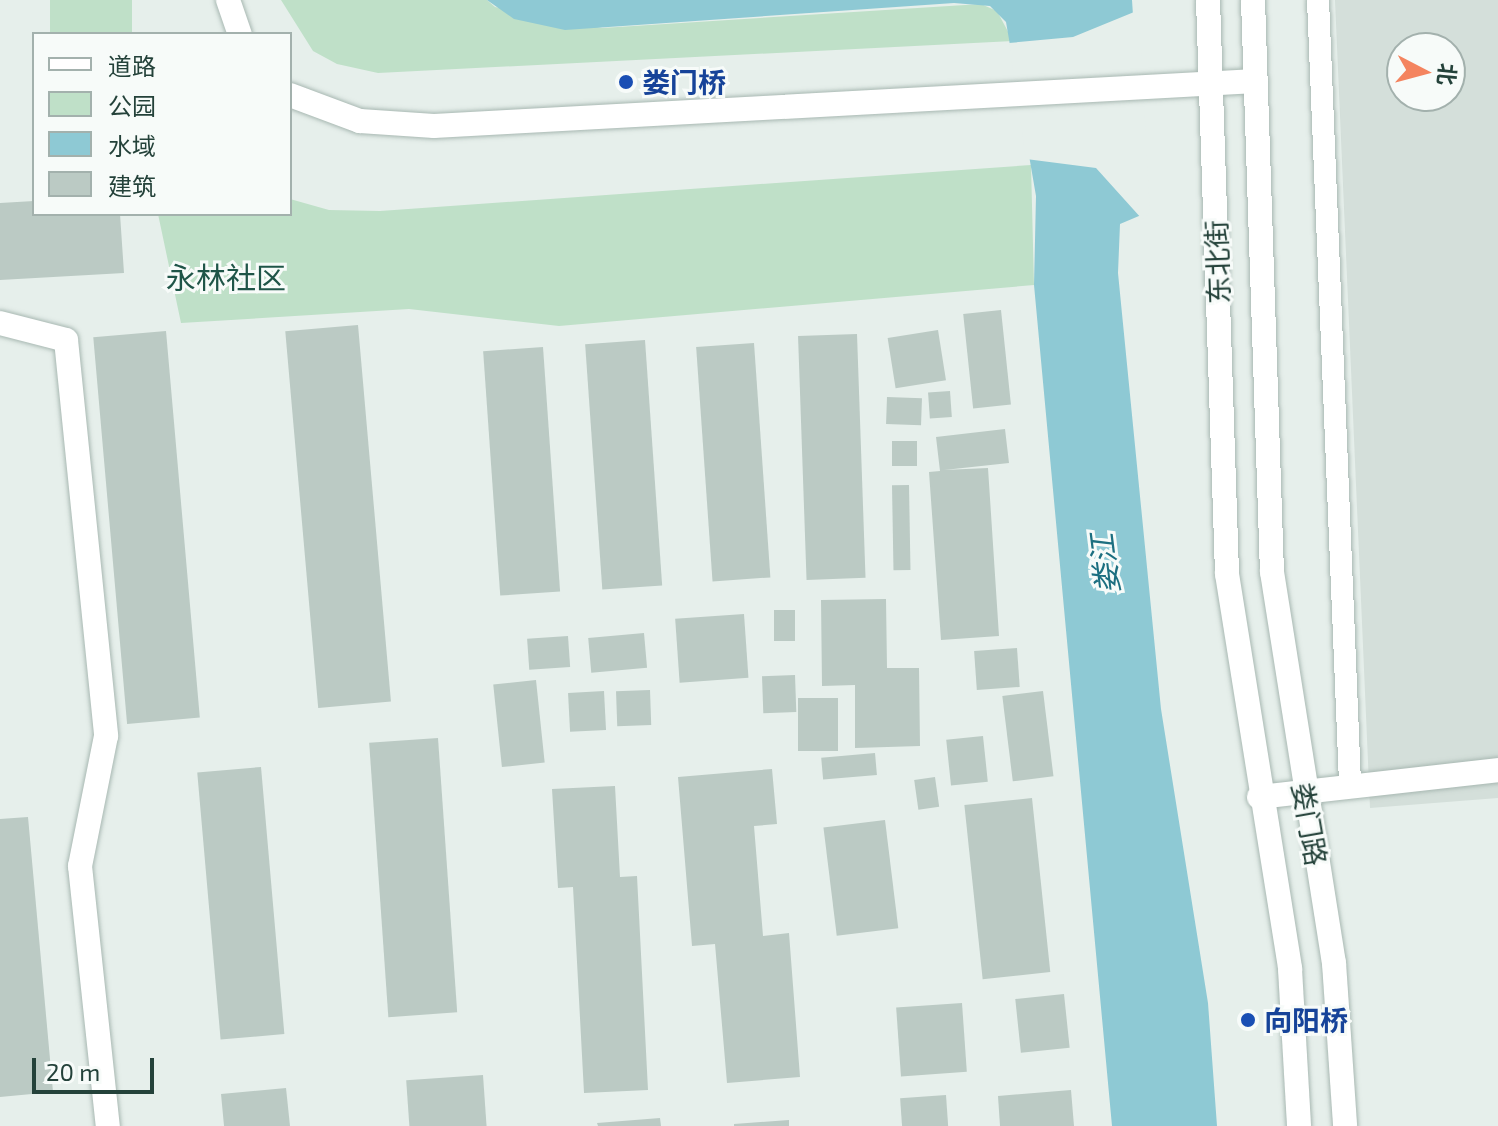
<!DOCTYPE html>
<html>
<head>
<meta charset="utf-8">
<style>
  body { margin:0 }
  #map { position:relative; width:1498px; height:1126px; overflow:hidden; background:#e6efeb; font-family:"Exo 2","Noto Sans SC",sans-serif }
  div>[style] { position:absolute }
  .built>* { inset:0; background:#d4dfda }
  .green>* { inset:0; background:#bfe0c8; transform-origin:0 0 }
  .water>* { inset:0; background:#8ec9d4 }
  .pier>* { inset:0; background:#e6efeb }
  .building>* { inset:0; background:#bbcac4; transform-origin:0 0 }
  .roads { filter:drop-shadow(0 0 2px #a8b8b2) drop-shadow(0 0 2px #a8b8b2) }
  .lane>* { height:22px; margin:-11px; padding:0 11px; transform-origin:11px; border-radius:11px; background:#fff }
  .street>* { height:24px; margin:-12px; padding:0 12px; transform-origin:12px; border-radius:12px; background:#fff }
  .secondary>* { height:24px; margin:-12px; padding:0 12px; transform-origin:12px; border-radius:12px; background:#fff }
  .dots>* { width:22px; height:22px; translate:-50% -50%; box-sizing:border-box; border:4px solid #f7fbf9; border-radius:50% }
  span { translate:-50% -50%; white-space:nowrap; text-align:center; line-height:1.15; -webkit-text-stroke:6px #f7fbf9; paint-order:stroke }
  .transit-label { font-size:28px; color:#164399; font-weight:700 }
  .left { translate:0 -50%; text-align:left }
  .street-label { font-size:28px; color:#24423a }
  .neighbourhood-label { font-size:30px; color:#1f5548 }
  .water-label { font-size:30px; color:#1c6f80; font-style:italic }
  .legend { position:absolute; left:32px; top:32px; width:260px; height:184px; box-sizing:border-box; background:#f7fbf9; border:2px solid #a3b1ad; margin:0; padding:10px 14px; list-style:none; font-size:24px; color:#24423a }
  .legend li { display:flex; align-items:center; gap:16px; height:40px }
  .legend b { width:40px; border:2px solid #a3b1ad }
  .north { position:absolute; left:1386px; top:32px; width:80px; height:80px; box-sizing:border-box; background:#f7fbf9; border:2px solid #a3b1ad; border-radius:50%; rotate:96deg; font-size:22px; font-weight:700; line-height:32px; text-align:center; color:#24423a }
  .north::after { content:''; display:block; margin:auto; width:28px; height:36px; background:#f4845f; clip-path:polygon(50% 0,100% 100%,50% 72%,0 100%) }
  .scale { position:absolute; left:32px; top:1058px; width:122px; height:36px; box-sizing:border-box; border:4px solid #24423a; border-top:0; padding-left:10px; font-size:24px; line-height:28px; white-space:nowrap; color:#24423a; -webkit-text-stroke:6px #f7fbf9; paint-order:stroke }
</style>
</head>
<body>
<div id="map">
  <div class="built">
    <i style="clip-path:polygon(evenodd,1335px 0,1498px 0,1498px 798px,1370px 808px,1335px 0,1402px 48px,1450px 48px,1450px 96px,1402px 96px,1402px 48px)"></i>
  </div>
  <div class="green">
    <i style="left:50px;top:0;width:82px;height:34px"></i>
    <i style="clip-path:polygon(281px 0,487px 0,495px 7px,602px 28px,981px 4px,997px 11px,1013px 41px,378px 73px,337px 64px,313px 51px)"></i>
    <i style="clip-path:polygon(1031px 165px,1034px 285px,559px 326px,409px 309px,181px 323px,158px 214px,290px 214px,290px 199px,329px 210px,380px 211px)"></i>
  </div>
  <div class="water">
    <i style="clip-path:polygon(487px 0,1132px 0,1146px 213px,1120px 224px,1118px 273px,1161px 709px,1208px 1003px,1217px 1126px,1112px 1126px,1034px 285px,1036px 196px,1006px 22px,990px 6px,954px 3px,565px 30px,514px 19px)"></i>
  </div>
  <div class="pier">
    <i style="clip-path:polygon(1139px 10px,1150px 213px,1142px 219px,1096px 168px,1026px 159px,1009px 43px,1073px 37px)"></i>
  </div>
  <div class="building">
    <i style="clip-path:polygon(34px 201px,34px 214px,120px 214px,124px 273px,0 280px,0 203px)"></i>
    <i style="left:1001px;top:310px;width:95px;height:38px;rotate:84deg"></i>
    <i style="left:358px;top:325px;width:378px;height:73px;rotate:85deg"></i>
    <i style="left:938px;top:330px;width:51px;height:51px;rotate:81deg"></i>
    <i style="left:166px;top:331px;width:388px;height:73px;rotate:85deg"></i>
    <i style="left:857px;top:334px;width:244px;height:59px;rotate:88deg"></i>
    <i style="left:645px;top:340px;width:246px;height:60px;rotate:86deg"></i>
    <i style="left:754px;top:343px;width:235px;height:58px;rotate:86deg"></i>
    <i style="left:543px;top:347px;width:245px;height:60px;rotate:86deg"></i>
    <i style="left:950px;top:391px;width:26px;height:22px;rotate:86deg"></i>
    <i style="left:887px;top:397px;width:35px;height:27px;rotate:2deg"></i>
    <i style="clip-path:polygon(1005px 429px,1009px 463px,944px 470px,988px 468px,999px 636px,941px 640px,929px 472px,940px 471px,936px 437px)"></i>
    <i style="left:917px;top:441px;width:25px;height:25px;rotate:90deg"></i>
    <i style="left:909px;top:485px;width:85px;height:17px;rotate:89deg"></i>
    <i style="clip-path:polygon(886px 599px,887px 668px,919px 668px,920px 746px,855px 748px,855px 685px,822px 686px,821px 600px)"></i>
    <i style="left:774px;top:610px;width:21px;height:31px"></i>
    <i style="left:744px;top:614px;width:64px;height:69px;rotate:86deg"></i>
    <i style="left:644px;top:633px;width:35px;height:56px;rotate:85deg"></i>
    <i style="left:568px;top:636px;width:31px;height:41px;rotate:86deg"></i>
    <i style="left:1017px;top:648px;width:39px;height:43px;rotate:86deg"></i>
    <i style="left:795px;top:675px;width:37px;height:33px;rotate:88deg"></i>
    <i style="left:536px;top:680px;width:83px;height:43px;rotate:84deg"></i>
    <i style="left:650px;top:690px;width:35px;height:34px;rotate:88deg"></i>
    <i style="left:604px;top:691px;width:39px;height:36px;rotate:87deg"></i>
    <i style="left:1043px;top:691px;width:86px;height:41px;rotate:83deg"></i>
    <i style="left:798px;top:698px;width:40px;height:53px"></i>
    <i style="left:983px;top:736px;width:46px;height:37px;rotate:84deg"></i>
    <i style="left:438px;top:738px;width:275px;height:69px;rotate:86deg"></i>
    <i style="left:875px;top:753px;width:22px;height:54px;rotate:85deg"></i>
    <i style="left:261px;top:767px;width:268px;height:64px;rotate:85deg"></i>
    <i style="clip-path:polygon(772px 769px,777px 824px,754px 826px,763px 936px,789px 933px,800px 1077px,727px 1083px,715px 944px,692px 946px,678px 777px)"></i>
    <i style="left:935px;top:777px;width:30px;height:21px;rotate:82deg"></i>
    <i style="clip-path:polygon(615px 786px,620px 877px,637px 876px,648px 1090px,584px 1093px,573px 887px,558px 888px,552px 789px)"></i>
    <i style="left:1032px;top:798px;width:175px;height:68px;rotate:84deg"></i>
    <i style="clip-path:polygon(28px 817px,53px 1092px,0 1097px,0 819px)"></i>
    <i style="left:885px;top:820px;width:109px;height:62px;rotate:83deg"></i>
    <i style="left:1064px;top:994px;width:54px;height:49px;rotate:84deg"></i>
    <i style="left:962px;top:1003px;width:69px;height:66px;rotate:86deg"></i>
    <i style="left:483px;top:1075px;width:51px;height:77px;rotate:86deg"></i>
    <i style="clip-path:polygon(286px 1088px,290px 1126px,224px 1126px,221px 1094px)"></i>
    <i style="clip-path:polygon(1071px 1090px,1074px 1126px,1000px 1126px,998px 1096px)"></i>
    <i style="left:946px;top:1095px;width:31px;height:46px;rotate:86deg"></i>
    <i style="clip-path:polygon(660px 1118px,661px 1126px,598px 1126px,597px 1123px)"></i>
    <i style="clip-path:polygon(789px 1120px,789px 1126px,734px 1126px,734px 1124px)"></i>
  </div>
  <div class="roads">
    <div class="lane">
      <i style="left:1318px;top:0;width:785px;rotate:87.66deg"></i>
    </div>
    <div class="street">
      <i style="left:0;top:323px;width:68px;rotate:14.4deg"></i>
      <i style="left:66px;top:340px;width:398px;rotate:84.2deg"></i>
      <i style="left:106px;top:736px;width:133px;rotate:101.3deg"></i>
      <i style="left:80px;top:866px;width:262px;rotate:83.9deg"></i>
      <i style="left:1259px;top:797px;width:241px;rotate:-6.4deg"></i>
    </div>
    <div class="secondary">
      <i style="left:228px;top:0;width:36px;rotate:71deg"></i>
      <i style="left:1208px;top:0;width:574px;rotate:88.1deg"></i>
      <i style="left:1227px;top:574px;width:400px;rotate:80.9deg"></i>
      <i style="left:1290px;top:969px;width:157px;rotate:86.7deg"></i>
      <i style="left:1253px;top:0;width:572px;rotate:88.1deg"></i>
      <i style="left:1272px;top:572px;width:396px;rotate:81deg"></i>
      <i style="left:1334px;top:963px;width:163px;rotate:86.1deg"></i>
      <i style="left:290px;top:95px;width:75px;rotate:20.4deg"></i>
      <i style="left:360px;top:121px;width:74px;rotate:3.9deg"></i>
      <i style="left:434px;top:126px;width:823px;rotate:-3.13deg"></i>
    </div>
  </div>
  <div class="dots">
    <i style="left:626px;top:82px;background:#1a4fb4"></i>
    <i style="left:1248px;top:1020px;background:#1a4fb4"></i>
  </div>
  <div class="transit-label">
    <span class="left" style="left:642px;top:82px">娄门桥</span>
    <span class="left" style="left:1264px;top:1020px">向阳桥</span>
  </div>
  <div class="street-label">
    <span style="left:1217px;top:262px;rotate:-92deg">东北街</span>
    <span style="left:1310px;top:824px;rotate:80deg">娄门路</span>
  </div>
  <div class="neighbourhood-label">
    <span style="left:226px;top:277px">永林社区</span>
  </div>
  <div class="water-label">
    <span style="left:1104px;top:564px;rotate:-97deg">娄江</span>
  </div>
  <ul class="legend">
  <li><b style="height:10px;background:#fff"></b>道路</li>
  <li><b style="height:22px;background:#bfe0c8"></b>公园</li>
  <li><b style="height:22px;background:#8ec9d4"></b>水域</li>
  <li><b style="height:22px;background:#bbcac4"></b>建筑</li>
  </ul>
  <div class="north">北</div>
  <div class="scale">20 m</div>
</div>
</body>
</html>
